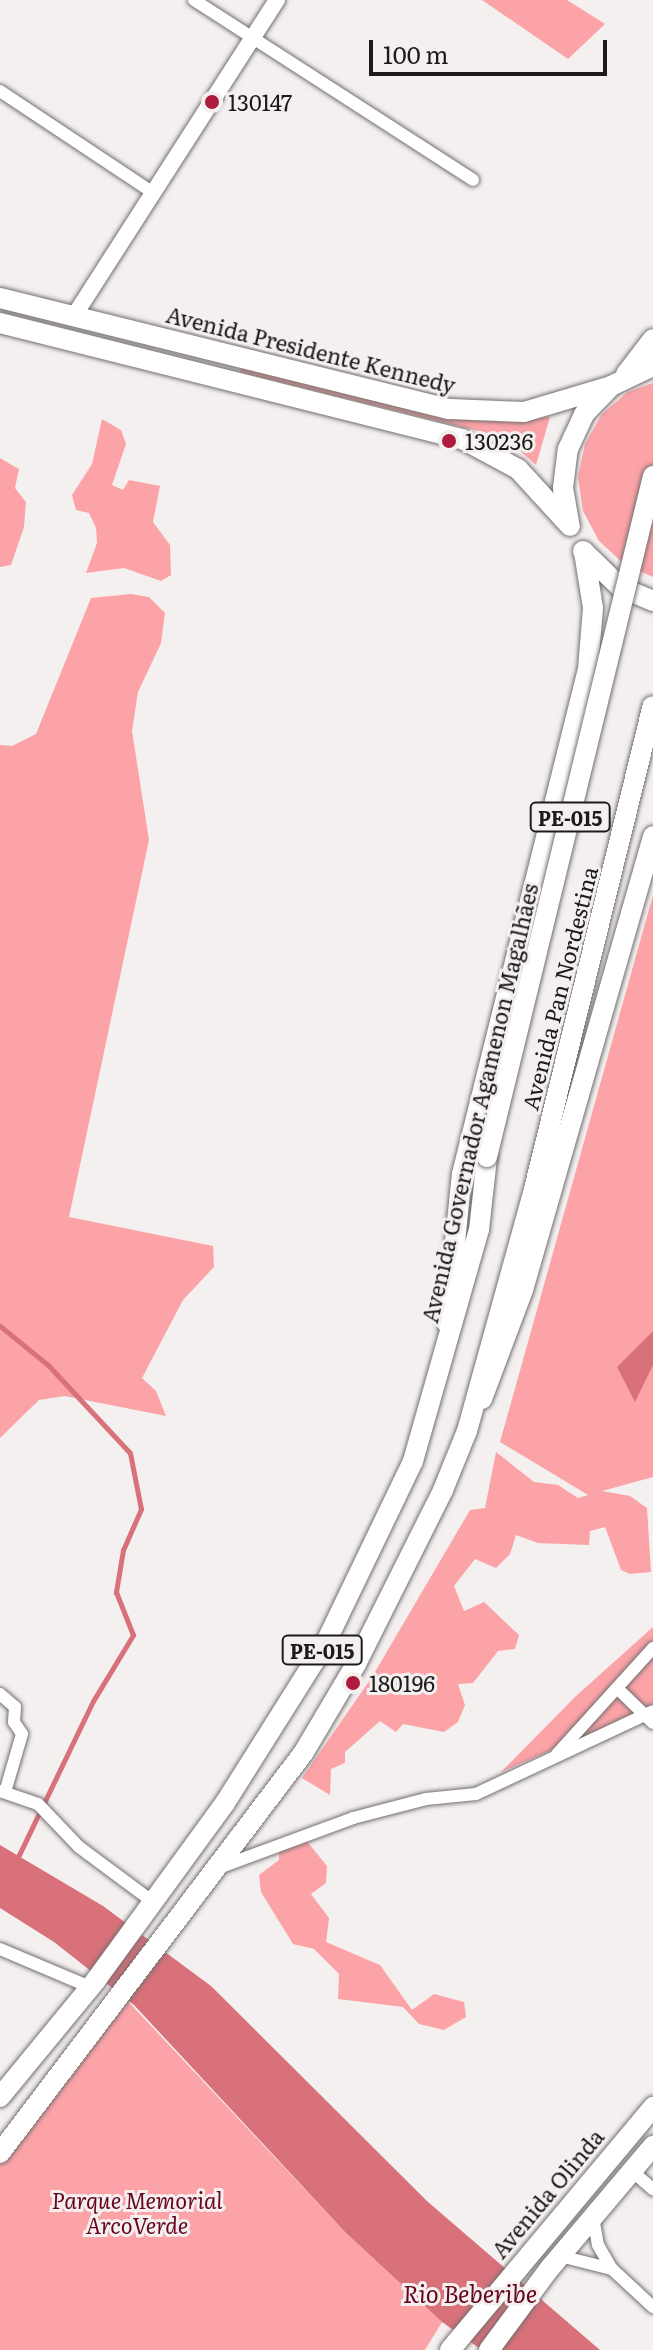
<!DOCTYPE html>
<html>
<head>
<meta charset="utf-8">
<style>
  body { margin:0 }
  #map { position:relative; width:653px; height:2350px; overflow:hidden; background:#f5f0f0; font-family:Literata,serif }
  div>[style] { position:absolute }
  .green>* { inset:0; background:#fca3a8 }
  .water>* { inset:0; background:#d8717a }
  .stream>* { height:5px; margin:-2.5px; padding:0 2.5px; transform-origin:2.5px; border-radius:2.5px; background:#d8717a }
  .roads { filter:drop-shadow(0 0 2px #746f6f) drop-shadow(0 0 2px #746f6f) }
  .minor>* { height:12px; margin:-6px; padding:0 6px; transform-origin:6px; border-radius:6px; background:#fff }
  .tertiary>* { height:16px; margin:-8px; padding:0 8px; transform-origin:8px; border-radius:8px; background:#fff }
  .primary>* { height:20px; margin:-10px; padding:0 10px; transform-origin:10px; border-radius:10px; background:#fff }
  .trunk>* { height:20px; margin:-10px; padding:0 10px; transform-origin:10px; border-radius:10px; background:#fff }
  .bridges { filter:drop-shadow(0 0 2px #746f6f) drop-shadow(0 0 2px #746f6f) }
  .trunk-bridge>* { height:20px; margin:-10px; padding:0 10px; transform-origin:10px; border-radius:10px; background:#fff }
  .dots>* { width:22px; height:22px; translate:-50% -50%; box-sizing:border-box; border:4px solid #f5f0f0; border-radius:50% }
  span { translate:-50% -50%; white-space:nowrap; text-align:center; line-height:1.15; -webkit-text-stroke:6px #f5f0f0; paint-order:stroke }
  .shield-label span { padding:2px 6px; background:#f5f0f0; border:2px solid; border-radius:6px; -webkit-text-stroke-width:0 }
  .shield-label { font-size:20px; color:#1c1a1a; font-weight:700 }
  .poi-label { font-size:22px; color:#1c1a1a }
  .left { translate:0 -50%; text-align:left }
  .street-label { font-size:22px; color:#1c1a1a }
  .park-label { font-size:22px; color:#68061f; font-style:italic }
  .water-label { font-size:24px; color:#68051f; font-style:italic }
  .scale { position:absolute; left:369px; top:40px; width:238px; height:36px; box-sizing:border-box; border:4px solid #1c1a1a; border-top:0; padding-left:10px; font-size:24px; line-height:28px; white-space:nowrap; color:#1c1a1a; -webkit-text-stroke:6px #f5f0f0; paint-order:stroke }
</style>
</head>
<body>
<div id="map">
  <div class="green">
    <i style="clip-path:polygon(482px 0,567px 0,605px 24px,568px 59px)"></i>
    <i style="clip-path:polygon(242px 364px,474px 421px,550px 417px,536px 465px,510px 442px,487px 433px,240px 372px)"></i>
    <i style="clip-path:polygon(653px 383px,653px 577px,624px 564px,599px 541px,583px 511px,578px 477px,585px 444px,602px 414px,628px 392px)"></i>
    <i style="clip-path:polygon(102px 419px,121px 430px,126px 444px,112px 485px,123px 490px,129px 480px,160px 486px,153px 522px,170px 545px,171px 575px,161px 581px,124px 568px,86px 573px,97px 543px,96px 528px,89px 513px,76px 510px,72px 495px,92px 464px)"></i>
    <i style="clip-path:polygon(0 458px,19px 469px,15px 488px,26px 502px,24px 527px,11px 565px,0 567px)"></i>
    <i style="clip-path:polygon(131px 594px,149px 597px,165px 613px,161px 643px,138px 692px,132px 731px,149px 840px,69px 1217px,213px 1246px,214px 1267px,183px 1300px,142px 1378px,156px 1391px,166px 1416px,65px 1396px,39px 1400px,0 1438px,0 745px,12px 746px,36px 734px,91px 598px)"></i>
    <i style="clip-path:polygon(653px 895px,653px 1477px,602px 1491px,630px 1496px,647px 1508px,651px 1572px,630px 1574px,621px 1570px,605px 1527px,590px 1531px,589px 1545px,538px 1543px,516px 1535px,510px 1554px,496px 1568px,475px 1559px,454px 1586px,464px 1611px,484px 1602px,519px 1635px,515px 1649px,498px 1651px,473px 1683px,458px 1684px,465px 1705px,458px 1722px,444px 1732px,403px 1724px,396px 1732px,380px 1721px,345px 1752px,345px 1763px,331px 1769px,330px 1795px,302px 1778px,372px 1677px,470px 1510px,485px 1508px,496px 1452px,534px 1482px,558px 1485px,578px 1498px,588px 1495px,500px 1442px)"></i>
    <i style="clip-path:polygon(653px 1627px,653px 1706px,501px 1772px,576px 1696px)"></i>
    <i style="clip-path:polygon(305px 1839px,327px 1866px,326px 1883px,311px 1894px,329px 1918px,326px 1942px,380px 1965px,412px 2010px,434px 1994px,464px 2002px,466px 2017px,444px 2030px,419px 2024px,403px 2007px,338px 1999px,339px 1974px,314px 1949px,293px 1944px,261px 1892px,259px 1875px,279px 1860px,279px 1849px)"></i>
    <i style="clip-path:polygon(123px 1996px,345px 2232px,442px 2322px,425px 2350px,0 2350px,0 2164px)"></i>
  </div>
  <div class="water">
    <i style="clip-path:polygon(653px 1331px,653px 1365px,635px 1402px,617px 1367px)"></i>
    <i style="clip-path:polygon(0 1845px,103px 1906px,211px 1986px,428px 2202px,600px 2350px,482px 2350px,442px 2322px,345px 2232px,134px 2005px,54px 1942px,0 1908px)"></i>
  </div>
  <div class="stream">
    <i style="left:0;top:1326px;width:62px;rotate:39.1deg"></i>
    <i style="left:48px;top:1365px;width:120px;rotate:47deg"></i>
    <i style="left:130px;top:1453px;width:57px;rotate:78.9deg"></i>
    <i style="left:141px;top:1509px;width:45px;rotate:113.7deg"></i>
    <i style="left:123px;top:1550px;width:43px;rotate:99.5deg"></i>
    <i style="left:116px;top:1592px;width:46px;rotate:68.4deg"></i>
    <i style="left:133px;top:1635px;width:77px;rotate:121.2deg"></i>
    <i style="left:93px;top:1701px;width:173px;rotate:115.7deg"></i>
  </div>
  <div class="roads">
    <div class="minor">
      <i style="left:194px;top:0;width:332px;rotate:32.8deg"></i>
      <i style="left:0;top:91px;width:182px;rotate:33.6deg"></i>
      <i style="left:617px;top:1688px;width:50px;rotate:44.2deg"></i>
      <i style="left:0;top:1694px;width:20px;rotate:41deg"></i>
      <i style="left:15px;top:1707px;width:15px;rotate:94deg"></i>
      <i style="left:14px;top:1722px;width:14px;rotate:56deg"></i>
      <i style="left:22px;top:1734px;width:60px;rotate:106.3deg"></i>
      <i style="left:557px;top:1754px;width:143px;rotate:-47.8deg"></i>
      <i style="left:0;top:1791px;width:40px;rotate:18.9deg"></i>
      <i style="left:38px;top:1804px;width:59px;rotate:46.4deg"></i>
      <i style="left:79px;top:1847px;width:92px;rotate:36.6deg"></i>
      <i style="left:218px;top:1868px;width:144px;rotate:-20.3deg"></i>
      <i style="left:353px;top:1818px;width:75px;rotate:-14.6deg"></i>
      <i style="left:426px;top:1799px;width:50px;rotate:-5.7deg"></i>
      <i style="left:476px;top:1794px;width:195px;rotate:-25.1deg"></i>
      <i style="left:0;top:1949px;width:98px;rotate:22.9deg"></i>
      <i style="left:632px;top:2171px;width:28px;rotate:41deg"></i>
      <i style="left:593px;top:2217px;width:28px;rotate:80deg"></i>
      <i style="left:598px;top:2245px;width:28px;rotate:60deg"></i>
      <i style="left:612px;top:2269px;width:56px;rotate:42.8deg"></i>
      <i style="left:560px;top:2256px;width:54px;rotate:14deg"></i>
    </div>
    <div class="tertiary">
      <i style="left:74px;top:316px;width:376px;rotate:-57.3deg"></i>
    </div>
    <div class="primary">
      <i style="left:0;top:298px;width:463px;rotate:13.9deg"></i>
      <i style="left:450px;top:409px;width:74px;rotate:2.3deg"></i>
      <i style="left:524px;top:412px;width:91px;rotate:-16.6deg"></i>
      <i style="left:0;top:323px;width:476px;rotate:14.1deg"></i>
      <i style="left:462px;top:439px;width:64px;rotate:28.2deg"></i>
      <i style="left:518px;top:469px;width:77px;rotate:47.6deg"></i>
      <i style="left:626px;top:374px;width:44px;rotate:-52.4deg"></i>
      <i style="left:569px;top:522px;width:35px;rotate:-100deg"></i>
      <i style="left:563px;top:488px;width:39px;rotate:-83deg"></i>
      <i style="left:568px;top:449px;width:38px;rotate:-65deg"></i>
      <i style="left:584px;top:414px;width:39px;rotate:-46deg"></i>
      <i style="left:611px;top:386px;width:47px;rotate:-25.5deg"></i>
      <i style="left:583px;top:551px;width:52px;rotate:44.2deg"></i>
      <i style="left:620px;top:587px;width:36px;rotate:23deg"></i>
      <i style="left:447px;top:1323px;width:150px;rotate:-84.3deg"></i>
      <i style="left:462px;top:1174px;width:520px;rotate:-75.99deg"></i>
      <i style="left:588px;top:669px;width:61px;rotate:-85.3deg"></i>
      <i style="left:593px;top:608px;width:57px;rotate:-99.1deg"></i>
      <i style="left:482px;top:1399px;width:116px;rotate:-69.4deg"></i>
      <i style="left:523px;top:1290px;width:472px;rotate:-74deg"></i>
      <i style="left:450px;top:2350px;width:317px;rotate:-50.1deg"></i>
      <i style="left:489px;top:2350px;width:102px;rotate:-53.4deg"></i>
      <i style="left:550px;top:2268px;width:160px;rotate:-49.8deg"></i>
    </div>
    <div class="trunk">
      <i style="left:0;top:2097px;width:151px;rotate:-50.6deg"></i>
      <i style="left:96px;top:1980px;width:219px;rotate:-53.9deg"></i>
      <i style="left:225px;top:1803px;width:188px;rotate:-57.8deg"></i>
      <i style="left:325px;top:1644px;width:203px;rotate:-64.3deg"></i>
      <i style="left:413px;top:1461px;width:240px;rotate:-74.1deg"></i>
      <i style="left:479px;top:1230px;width:73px;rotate:-83.7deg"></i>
      <i style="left:0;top:2153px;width:503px;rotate:-52.83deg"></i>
      <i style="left:304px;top:1752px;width:102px;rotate:-59.4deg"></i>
      <i style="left:356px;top:1664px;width:195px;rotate:-63.4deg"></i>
      <i style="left:443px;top:1490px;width:64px;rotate:-67.9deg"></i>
      <i style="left:467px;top:1431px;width:251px;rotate:-74.5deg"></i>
      <i style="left:534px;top:1189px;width:497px;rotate:-76.2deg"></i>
    </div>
  </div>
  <div class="bridges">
    <div class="trunk-bridge">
      <i style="left:487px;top:1157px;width:701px;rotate:-76.3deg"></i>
    </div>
  </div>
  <div class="dots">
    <i style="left:212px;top:102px;background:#af1b3c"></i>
    <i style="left:449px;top:441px;background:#af1b3c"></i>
    <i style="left:353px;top:1683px;background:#af1b3c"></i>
  </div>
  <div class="shield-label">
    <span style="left:570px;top:817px">PE-015</span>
    <span style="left:322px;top:1650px">PE-015</span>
  </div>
  <div class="poi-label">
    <span class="left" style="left:228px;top:102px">130147</span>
    <span class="left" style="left:465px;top:441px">130236</span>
    <span class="left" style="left:369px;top:1683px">180196</span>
  </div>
  <div class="street-label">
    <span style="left:311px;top:349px;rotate:14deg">Avenida Presidente Kennedy</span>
    <span style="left:559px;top:988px;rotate:-76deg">Avenida Pan Nordestina</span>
    <span style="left:479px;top:1103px;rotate:-77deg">Avenida Governador Agamenon Magalhães</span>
    <span style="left:547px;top:2193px;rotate:-50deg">Avenida Olinda</span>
  </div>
  <div class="park-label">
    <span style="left:137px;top:2212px">Parque Memorial<br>ArcoVerde</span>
  </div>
  <div class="water-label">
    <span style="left:470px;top:2293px">Rio Beberibe</span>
  </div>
  <div class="scale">100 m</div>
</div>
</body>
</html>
